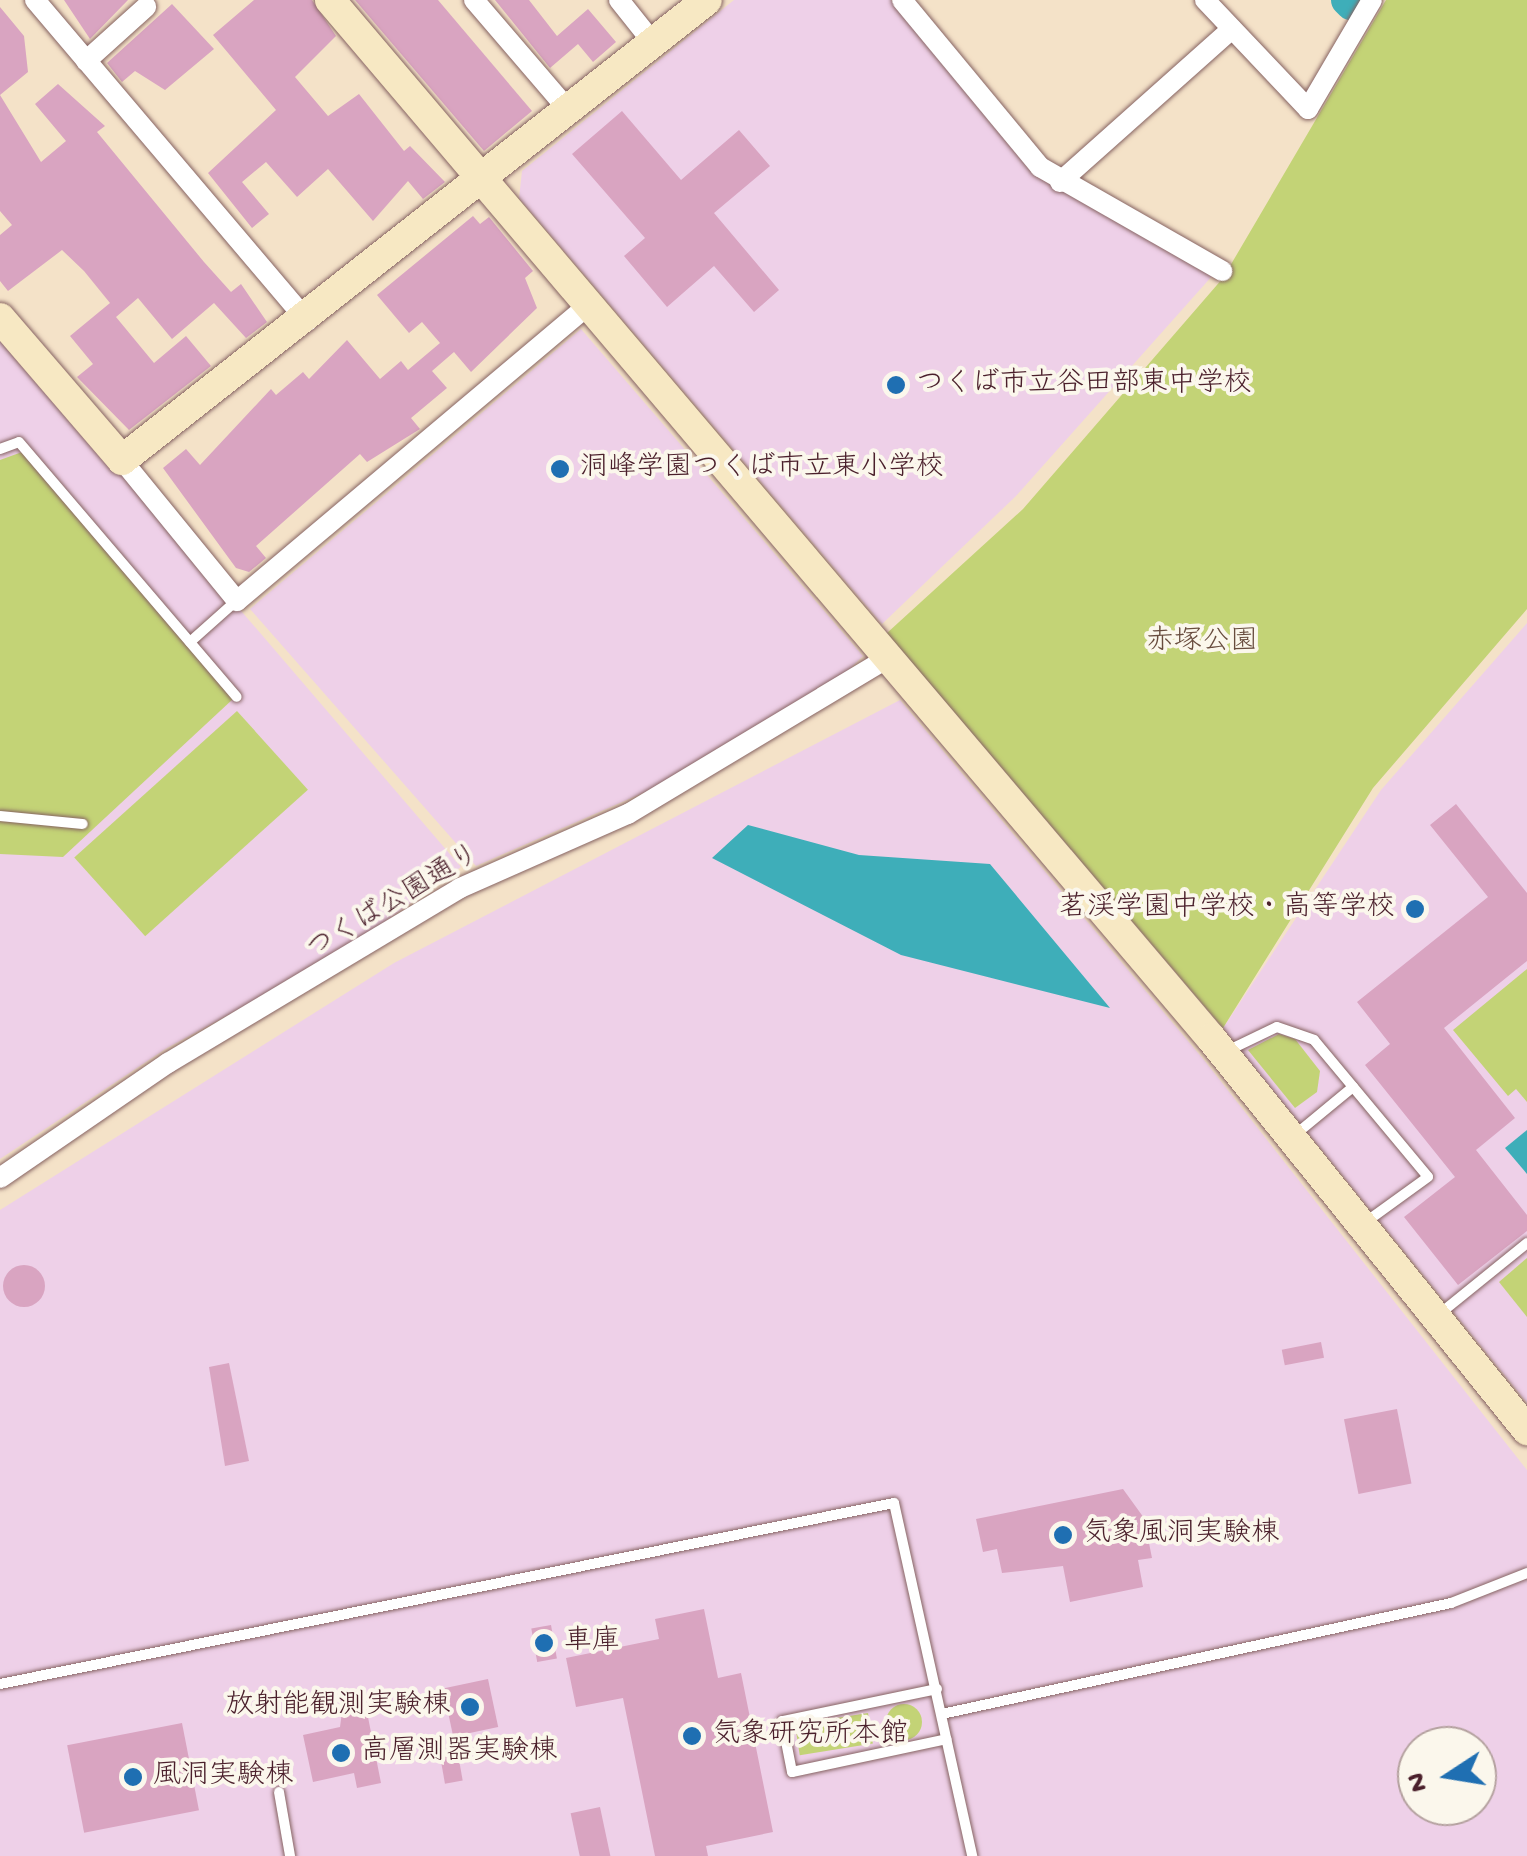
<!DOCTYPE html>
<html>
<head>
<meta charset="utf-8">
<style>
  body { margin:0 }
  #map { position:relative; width:1527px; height:1856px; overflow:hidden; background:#f4e2c8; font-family:"Gochi Hand","Klee One",sans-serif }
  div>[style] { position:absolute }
  .built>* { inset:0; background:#eed0e8 }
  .green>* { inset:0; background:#c3d376; transform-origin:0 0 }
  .round { border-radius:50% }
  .water>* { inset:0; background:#3eaeb9 }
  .river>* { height:32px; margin:-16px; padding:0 16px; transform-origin:16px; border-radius:16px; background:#3eaeb9 }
  .building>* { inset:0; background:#d9a4c1; transform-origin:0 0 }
  .roads { filter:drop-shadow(0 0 2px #866362) drop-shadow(0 0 2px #866362) }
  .lane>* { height:10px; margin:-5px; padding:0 5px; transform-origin:5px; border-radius:5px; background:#fff }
  .street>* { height:20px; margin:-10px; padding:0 10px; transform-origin:10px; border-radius:10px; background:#fff }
  .secondary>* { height:30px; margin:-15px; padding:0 15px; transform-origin:15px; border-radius:15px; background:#f7e8c3 }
  .dots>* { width:28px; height:28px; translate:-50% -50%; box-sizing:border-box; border:5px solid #fbf7ec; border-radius:50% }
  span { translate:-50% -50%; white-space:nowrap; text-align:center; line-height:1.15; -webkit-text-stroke:8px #fbf7ec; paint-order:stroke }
  .poi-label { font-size:28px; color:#4a1f2b }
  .left { translate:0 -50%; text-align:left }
  .right { translate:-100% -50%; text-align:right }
  .park-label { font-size:28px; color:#684c3e }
  .street-label { font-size:28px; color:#4a1f2b }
  .north { position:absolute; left:1397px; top:1726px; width:100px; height:100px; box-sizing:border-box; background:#fbf7ec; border:2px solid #b4a19f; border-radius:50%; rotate:258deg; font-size:28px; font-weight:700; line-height:40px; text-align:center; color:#4a1f2b }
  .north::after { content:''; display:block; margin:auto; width:35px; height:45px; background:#1f6fb2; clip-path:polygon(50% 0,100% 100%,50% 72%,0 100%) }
</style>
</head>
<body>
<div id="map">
  <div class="built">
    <i style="clip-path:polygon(734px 0,891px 0,1033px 174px,1213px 275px,1016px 496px,882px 624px,519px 198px,522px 171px)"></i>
    <i style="clip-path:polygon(581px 329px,863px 656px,820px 698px,686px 774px,476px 866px,250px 609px)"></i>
    <i style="clip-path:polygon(0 330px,461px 867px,337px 956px,167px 1048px,0 1159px)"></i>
    <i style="clip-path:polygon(1527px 623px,1527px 1403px,1223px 1028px,1381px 790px)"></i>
    <i style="clip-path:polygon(evenodd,900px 700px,1204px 1060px,1527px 1470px,1527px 1856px,0 1856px,0 1210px,394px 963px,900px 700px,1417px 1746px,1477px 1746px,1477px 1806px,1417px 1806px,1417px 1746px)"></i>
  </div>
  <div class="green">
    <i style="clip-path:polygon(1386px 0,1527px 0,1527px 609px,1373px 788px,1223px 1028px,887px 633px,1023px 509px,1223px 278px)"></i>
    <i style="clip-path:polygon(22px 452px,233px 699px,63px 857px,0 854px,0 460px)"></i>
    <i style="left:237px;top:711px;width:106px;height:219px;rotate:48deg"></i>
    <i style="clip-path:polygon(1527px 969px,1527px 1102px,1516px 1089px,1508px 1096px,1453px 1030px)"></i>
    <i style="clip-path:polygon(1279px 1034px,1295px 1039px,1320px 1071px,1317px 1092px,1295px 1108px,1248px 1050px)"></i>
    <i style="clip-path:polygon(1527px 1258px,1527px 1317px,1499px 1282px)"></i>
    <i class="round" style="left:886px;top:1704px;width:36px;height:36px"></i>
    <i style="left:868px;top:1713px;width:31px;height:74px;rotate:81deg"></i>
  </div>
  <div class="water">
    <i style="clip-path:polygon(748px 825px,859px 855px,990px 864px,1110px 1008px,901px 955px,712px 858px)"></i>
    <i style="clip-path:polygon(1527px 1130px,1527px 1174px,1505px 1148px)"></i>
  </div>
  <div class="river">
    <i style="left:1347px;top:0;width:6px;rotate:45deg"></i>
  </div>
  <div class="building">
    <i style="clip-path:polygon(64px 0,128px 0,90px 39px)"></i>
    <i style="clip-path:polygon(254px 0,312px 0,336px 36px,295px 77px,328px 116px,359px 94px,404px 151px,410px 146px,445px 182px,423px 199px,408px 181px,373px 221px,328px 169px,297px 197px,266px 162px,242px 182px,269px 214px,252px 228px,208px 173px,276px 110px,213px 35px)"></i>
    <i style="clip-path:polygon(355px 0,438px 0,532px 111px,484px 151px)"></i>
    <i style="clip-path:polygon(495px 0,529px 0,557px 36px,588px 9px,616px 42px,593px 62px,578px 44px,550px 68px)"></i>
    <i style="clip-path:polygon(172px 4px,214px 49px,165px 90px,135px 71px,122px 82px,107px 63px)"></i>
    <i style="clip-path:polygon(0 7px,24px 36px,28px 72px,0 95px,41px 162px,66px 141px,35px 104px,58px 84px,105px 126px,97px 132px,204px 262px,231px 292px,241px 284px,267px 322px,246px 338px,214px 303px,172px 339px,138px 298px,116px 317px,154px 363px,186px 336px,211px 366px,129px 430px,77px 377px,93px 364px,70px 336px,110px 303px,84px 271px,62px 250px,8px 291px,0 281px,0 235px,12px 225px,0 211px)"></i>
    <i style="clip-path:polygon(622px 111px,681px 180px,739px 130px,770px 166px,714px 213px,779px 290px,754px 312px,714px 266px,667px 307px,624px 256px,645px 238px,572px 154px)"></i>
    <i style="clip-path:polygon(473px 216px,480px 224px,489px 217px,533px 271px,525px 278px,537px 308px,471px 372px,454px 352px,432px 371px,447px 388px,411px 418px,420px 429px,367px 462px,360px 454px,256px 546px,266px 558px,249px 572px,236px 568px,163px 468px,186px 449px,200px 465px,271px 389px,276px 395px,303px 372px,309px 379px,347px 340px,380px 379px,401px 361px,408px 370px,440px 343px,422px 322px,409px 333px,377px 295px)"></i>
    <i style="clip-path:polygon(1456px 804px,1527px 893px,1527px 961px,1444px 1028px,1515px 1118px,1476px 1150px,1527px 1215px,1527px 1231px,1458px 1285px,1404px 1217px,1455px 1177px,1365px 1065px,1390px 1044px,1357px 1002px,1488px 897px,1430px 825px)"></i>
    <i class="round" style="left:3px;top:1265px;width:42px;height:42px"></i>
    <i style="left:1321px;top:1342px;width:16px;height:40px;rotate:79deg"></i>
    <i style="clip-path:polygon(229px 1363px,249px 1461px,225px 1466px,209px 1367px)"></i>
    <i style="left:1397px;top:1409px;width:76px;height:54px;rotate:79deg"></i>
    <i style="clip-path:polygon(1123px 1489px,1144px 1518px,1152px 1558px,1138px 1560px,1143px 1587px,1070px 1602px,1063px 1566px,1002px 1573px,997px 1549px,983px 1552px,976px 1519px)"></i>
    <i style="clip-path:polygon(704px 1609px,718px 1678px,741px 1673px,773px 1832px,706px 1846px,708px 1856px,655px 1856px,623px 1698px,576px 1707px,566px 1658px,659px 1639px,655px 1619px)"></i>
    <i style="left:551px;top:1625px;width:34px;height:20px;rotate:80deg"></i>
    <i style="left:488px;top:1679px;width:49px;height:46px;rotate:78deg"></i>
    <i style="clip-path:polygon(366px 1707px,381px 1783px,357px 1788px,354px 1773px,313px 1782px,303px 1735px,340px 1727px,342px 1712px)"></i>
    <i style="left:182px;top:1723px;width:89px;height:117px;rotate:79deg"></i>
    <i style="left:458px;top:1754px;width:27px;height:18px;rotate:80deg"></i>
    <i style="left:600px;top:1807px;width:50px;height:30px;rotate:78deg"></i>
  </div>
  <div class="roads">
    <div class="lane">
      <i style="left:0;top:449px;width:20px;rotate:-20deg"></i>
      <i style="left:19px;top:442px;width:335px;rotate:49.5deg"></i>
      <i style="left:190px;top:642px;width:62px;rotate:-41.7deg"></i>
      <i style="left:0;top:816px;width:83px;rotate:5.5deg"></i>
      <i style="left:1229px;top:1050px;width:53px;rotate:-25.6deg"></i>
      <i style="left:1277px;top:1027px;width:39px;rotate:19deg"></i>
      <i style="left:1314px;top:1040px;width:178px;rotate:50.2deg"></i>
      <i style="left:1428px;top:1177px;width:80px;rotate:144.1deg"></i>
      <i style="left:1296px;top:1134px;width:74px;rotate:-39.5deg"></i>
      <i style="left:1437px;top:1316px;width:116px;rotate:-39deg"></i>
      <i style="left:0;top:1684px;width:912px;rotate:-11.45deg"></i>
      <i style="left:894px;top:1503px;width:362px;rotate:77.5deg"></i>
      <i style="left:937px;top:1689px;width:158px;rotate:168.3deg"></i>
      <i style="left:782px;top:1721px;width:52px;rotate:78.9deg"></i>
      <i style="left:792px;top:1772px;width:158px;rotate:-12deg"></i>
      <i style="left:942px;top:1714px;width:521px;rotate:-12.3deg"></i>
      <i style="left:1451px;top:1603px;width:82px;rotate:-21.5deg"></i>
      <i style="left:279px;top:1792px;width:65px;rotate:80.2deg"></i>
    </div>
    <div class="street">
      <i style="left:35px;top:0;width:421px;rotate:49.7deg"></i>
      <i style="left:474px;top:0;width:146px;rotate:49.4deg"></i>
      <i style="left:619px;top:0;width:56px;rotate:51.5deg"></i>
      <i style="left:902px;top:0;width:217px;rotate:50.4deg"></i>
      <i style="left:1040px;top:167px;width:210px;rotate:29.7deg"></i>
      <i style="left:1205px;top:0;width:150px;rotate:46.6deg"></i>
      <i style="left:1308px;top:109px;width:126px;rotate:-59.6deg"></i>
      <i style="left:86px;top:61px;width:81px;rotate:-42deg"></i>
      <i style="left:1060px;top:182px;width:230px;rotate:-41.7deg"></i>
      <i style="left:122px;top:460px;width:182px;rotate:50.8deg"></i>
      <i style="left:237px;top:601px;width:460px;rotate:-40.1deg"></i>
      <i style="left:0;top:1178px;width:204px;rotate:-34.4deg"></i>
      <i style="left:168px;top:1063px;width:340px;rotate:-30.9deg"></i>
      <i style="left:460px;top:888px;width:184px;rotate:-23.8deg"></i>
      <i style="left:628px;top:814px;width:293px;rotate:-31deg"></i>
    </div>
    <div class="secondary">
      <i style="left:330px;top:0;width:1361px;rotate:49.68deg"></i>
      <i style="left:1211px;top:1038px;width:504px;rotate:51.13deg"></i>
      <i style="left:0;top:318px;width:187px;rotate:49.3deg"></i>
      <i style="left:122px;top:460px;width:744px;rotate:-38.18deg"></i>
    </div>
  </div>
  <div class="dots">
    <i style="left:896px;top:385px;background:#1f6fb2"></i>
    <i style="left:560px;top:469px;background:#1f6fb2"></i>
    <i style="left:1415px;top:909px;background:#1f6fb2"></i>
    <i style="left:1063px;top:1535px;background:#1f6fb2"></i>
    <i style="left:544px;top:1643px;background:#1f6fb2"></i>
    <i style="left:470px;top:1707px;background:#1f6fb2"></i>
    <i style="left:692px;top:1736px;background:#1f6fb2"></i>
    <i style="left:341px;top:1753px;background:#1f6fb2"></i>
    <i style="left:133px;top:1777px;background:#1f6fb2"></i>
  </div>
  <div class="poi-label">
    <span class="left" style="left:916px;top:385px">つくば市立谷田部東中学校</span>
    <span class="left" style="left:580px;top:469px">洞峰学園つくば市立東小学校</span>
    <span class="right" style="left:1395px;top:909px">茗渓学園中学校・高等学校</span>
    <span class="left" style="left:1083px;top:1535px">気象風洞実験棟</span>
    <span class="left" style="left:564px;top:1643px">車庫</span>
    <span class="right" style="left:450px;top:1707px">放射能観測実験棟</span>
    <span class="left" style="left:712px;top:1736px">気象研究所本館</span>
    <span class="left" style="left:361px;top:1753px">高層測器実験棟</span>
    <span class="left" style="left:153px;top:1777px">風洞実験棟</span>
  </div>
  <div class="park-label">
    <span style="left:1202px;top:643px">赤塚公園</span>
  </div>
  <div class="street-label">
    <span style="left:394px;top:903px;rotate:-31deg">つくば公園通り</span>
  </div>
  <div class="north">N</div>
</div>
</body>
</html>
